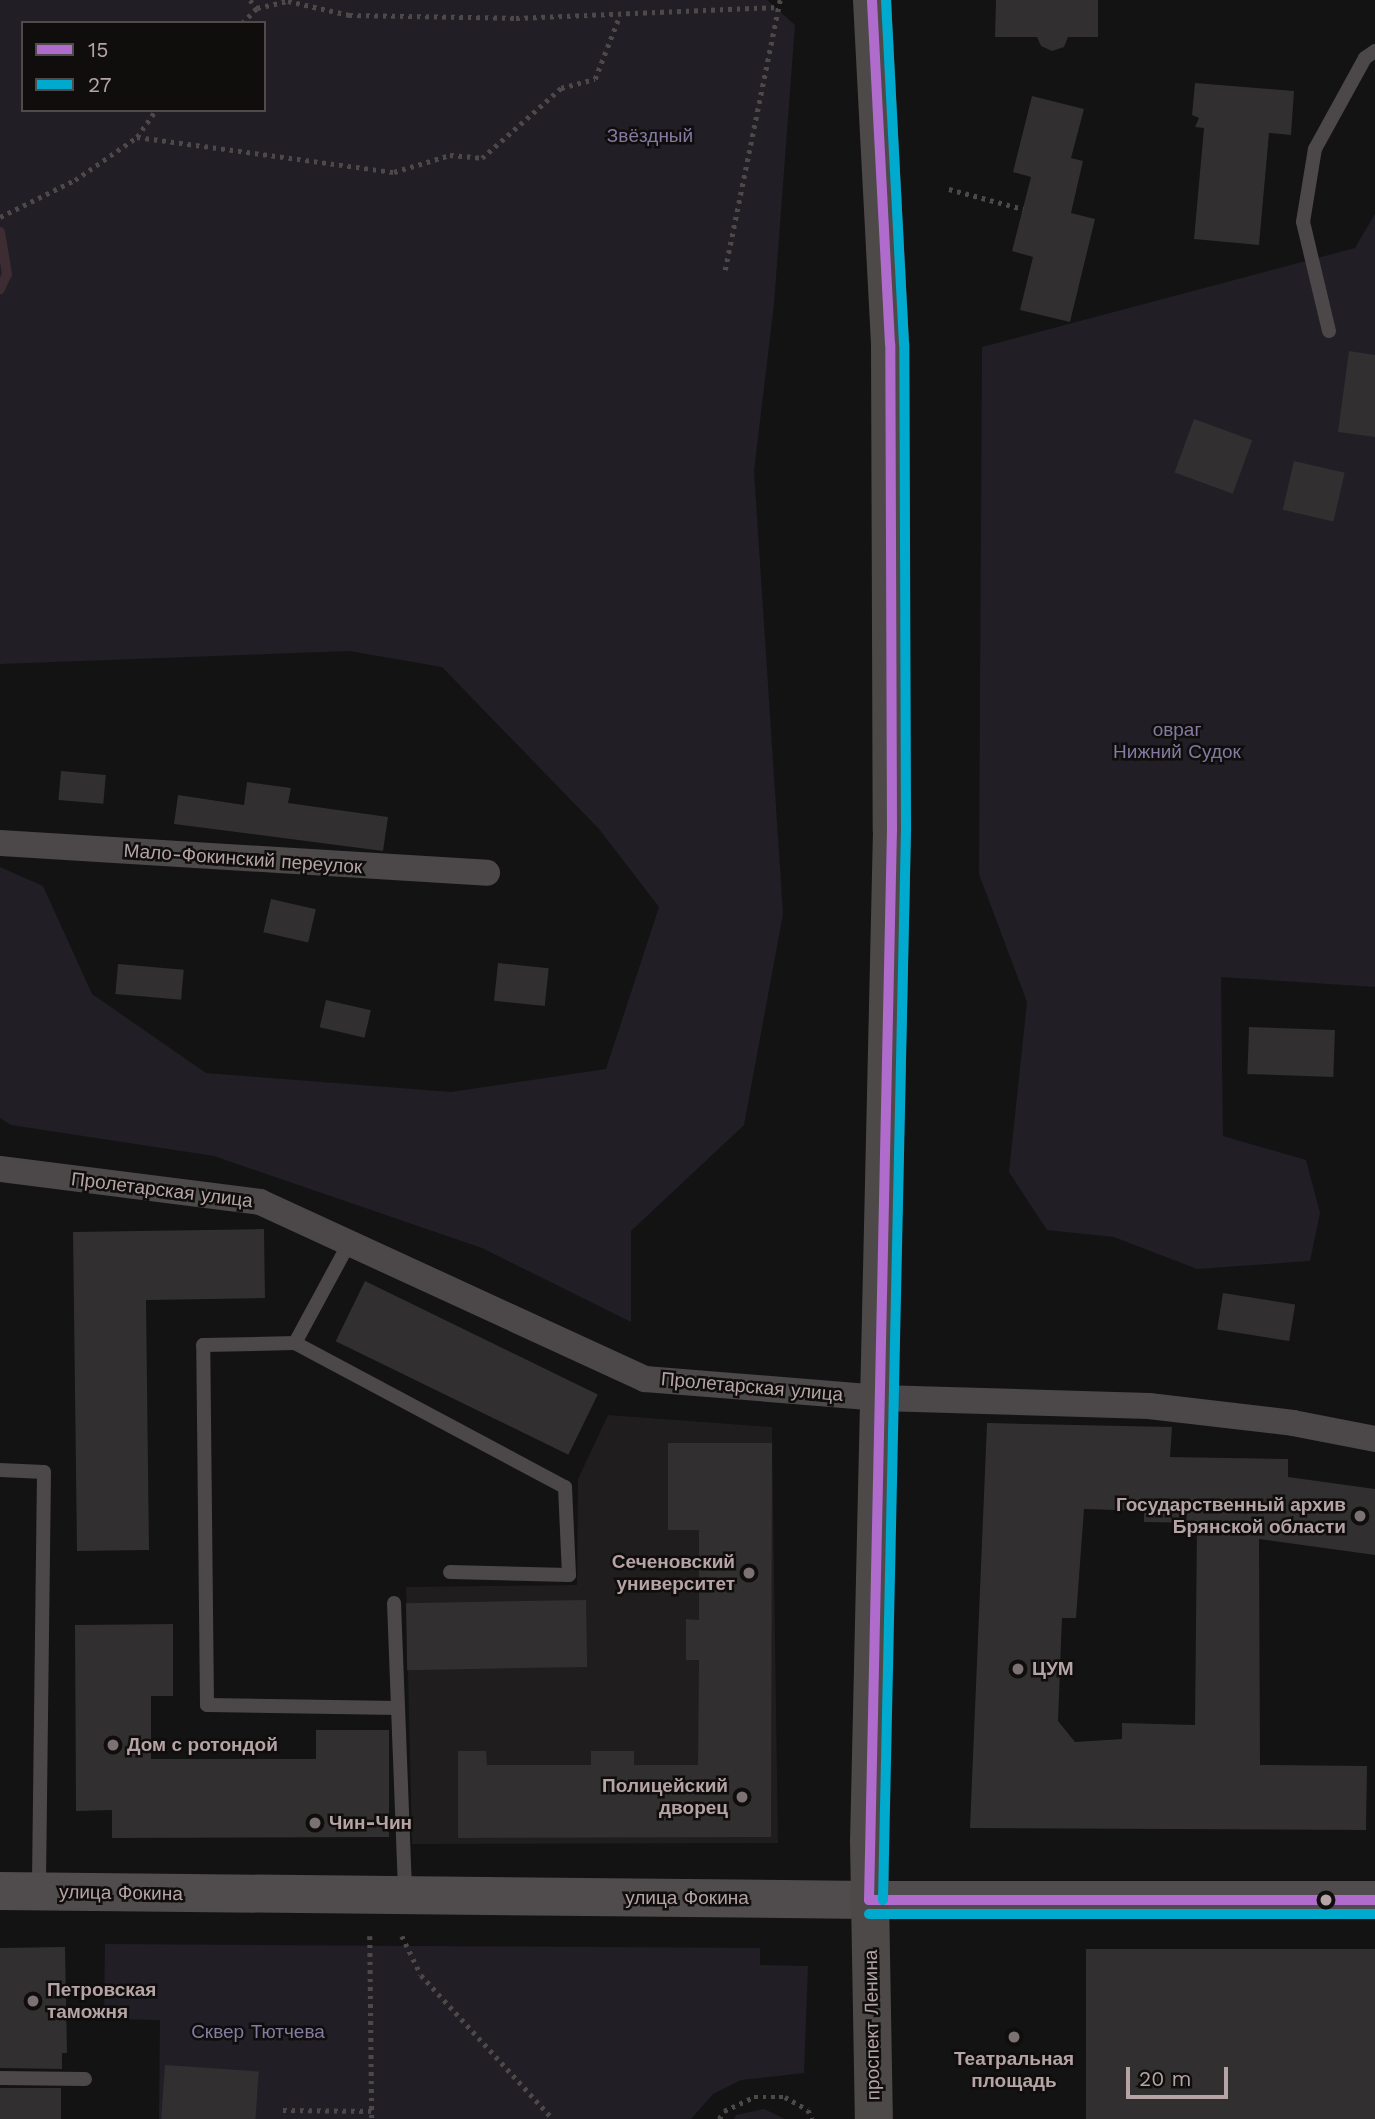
<!DOCTYPE html>
<html>
<head>
<meta charset="utf-8">
<style>
  body { margin:0 }
  #map { position:relative; width:1375px; height:2119px; overflow:hidden; background:#131313; font-family:"Work Sans",sans-serif }
  div>[style] { position:absolute }
  .built>* { inset:0; background:#1f1d1d }
  .green>* { inset:0; background:#211e26 }
  .stream>* { height:10px; margin:-5px; padding:0 5px; transform-origin:5px; border-radius:5px; background:#3e2c33 }
  .building>* { inset:0; background:#312f2f; transform-origin:0 0 }
  .path>* { height:4.5px; margin-top:-2.25px; transform-origin:0; background:repeating-linear-gradient(90deg,#4e4949 0 3.5px,transparent 0 8.5px) }
  .service>* { height:14px; margin:-7px; padding:0 7px; transform-origin:7px; border-radius:7px; background:#4c4748 }
  .minor>* { height:26px; margin:-13px; padding:0 13px; transform-origin:13px; border-radius:13px; background:#4c4748 }
  .secondary>* { height:38px; margin:-19px; padding:0 19px; transform-origin:19px; border-radius:19px; background:#504b4c }
  .primary>* { height:38px; margin:-19px; padding:0 19px; transform-origin:19px; border-radius:19px; background:#4e4949 }
  .bus-1>* { height:10px; margin:-5px; padding:0 5px; transform-origin:5px; border-radius:5px; background:#b06ccc }
  .bus-2>* { height:10px; margin:-5px; padding:0 5px; transform-origin:5px; border-radius:5px; background:#00a9ce }
  .dots>* { width:19px; height:19px; translate:-50% -50%; box-sizing:border-box; border:4px solid #0f0e0d; border-radius:50% }
  span { translate:-50% -50%; white-space:nowrap; text-align:center; line-height:1.15; -webkit-text-stroke:5px #0f0e0d; paint-order:stroke }
  .park-label { font-size:19px; color:#8379a1 }
  .street-label { font-size:19px; color:#b5a3a6 }
  .poi-label { font-size:19px; color:#b5a3a6; font-weight:700 }
  .right { translate:-100% -50%; text-align:right }
  .left { translate:0 -50%; text-align:left }
  .legend { position:absolute; left:21px; top:21px; width:245px; height:91px; box-sizing:border-box; background:#0f0e0d; border:2px solid #514a4a; margin:0; padding:9px 12px; list-style:none; font-size:21px; color:#b5a3a6 }
  .legend li { display:flex; align-items:center; gap:14px; height:35px }
  .legend b { width:35px; border:2px solid #514a4a }
  .scale { position:absolute; left:1126px; top:2067px; width:102px; height:32px; box-sizing:border-box; border:4px solid #b5a3a6; border-top:0; padding-left:9px; font-size:21px; line-height:24px; white-space:nowrap; color:#b5a3a6; -webkit-text-stroke:5px #0f0e0d; paint-order:stroke }
</style>
</head>
<body>
<div id="map">
  <div class="built">
    <i style="clip-path:polygon(608px 1415px,772px 1427px,778px 1843px,412px 1844px,406px 1587px,577px 1585px,578px 1479px)"></i>
  </div>
  <div class="green">
    <i style="clip-path:polygon(evenodd,0 0,767px 0,795px 25px,774px 304px,754px 471px,783px 914px,744px 1125px,631px 1231px,631px 1322px,482px 1248px,214px 1156px,11px 1125px,0 1118px,0 867px,43px 886px,92px 994px,206px 1073px,451px 1092px,606px 1069px,659px 907px,599px 829px,442px 667px,349px 651px,0 664px,0 0,23px 23px,264px 23px,264px 110px,23px 110px,23px 23px)"></i>
    <i style="clip-path:polygon(1375px 214px,1375px 987px,1221px 977px,1223px 1136px,1306px 1160px,1320px 1213px,1310px 1261px,1197px 1269px,1114px 1237px,1047px 1230px,1009px 1172px,1027px 1002px,979px 874px,982px 347px,1355px 248px)"></i>
    <i style="clip-path:polygon(105px 1944px,760px 1948px,760px 1965px,808px 1966px,804px 2073px,741px 2080px,713px 2094px,691px 2119px,159px 2119px,160px 2020px,104px 2019px)"></i>
    <i style="clip-path:polygon(764px 2109px,785px 2119px,734px 2119px,736px 2115px)"></i>
  </div>
  <div class="stream">
    <i style="left:0;top:232px;width:43px;rotate:80.5deg"></i>
    <i style="left:7px;top:274px;width:17px;rotate:115deg"></i>
  </div>
  <div class="building">
    <i style="clip-path:polygon(996px 0,1098px 0,1098px 37px,1068px 37px,1064px 47px,1052px 51px,1041px 46px,1037px 37px,995px 37px)"></i>
    <i style="clip-path:polygon(1195px 83px,1294px 91px,1291px 135px,1269px 133px,1259px 245px,1194px 239px,1204px 128px,1195px 127px,1199px 118px,1192px 115px)"></i>
    <i style="clip-path:polygon(1032px 96px,1084px 109px,1071px 158px,1083px 161px,1071px 213px,1095px 219px,1070px 322px,1020px 310px,1033px 257px,1012px 251px,1031px 177px,1013px 172px)"></i>
    <i style="clip-path:polygon(1349px 351px,1375px 355px,1375px 437px,1338px 432px)"></i>
    <i style="left:1194px;top:419px;width:62px;height:57px;rotate:20deg"></i>
    <i style="left:1294px;top:461px;width:52px;height:50px;rotate:13deg"></i>
    <i style="left:61px;top:771px;width:45px;height:29px;rotate:5deg"></i>
    <i style="clip-path:polygon(247px 782px,291px 788px,288px 803px,388px 817px,383px 851px,174px 824px,178px 795px,244px 805px)"></i>
    <i style="left:271px;top:899px;width:46px;height:34px;rotate:13deg"></i>
    <i style="left:498px;top:963px;width:51px;height:38px;rotate:6deg"></i>
    <i style="left:118px;top:964px;width:66px;height:30px;rotate:5deg"></i>
    <i style="left:326px;top:1000px;width:46px;height:28px;rotate:13deg"></i>
    <i style="left:1249px;top:1027px;width:86px;height:47px;rotate:2deg"></i>
    <i style="clip-path:polygon(264px 1229px,265px 1298px,146px 1300px,149px 1550px,77px 1551px,73px 1232px)"></i>
    <i style="left:365px;top:1281px;width:259px;height:67px;rotate:26deg"></i>
    <i style="left:1223px;top:1293px;width:73px;height:37px;rotate:9deg"></i>
    <i style="clip-path:polygon(evenodd,987px 1423px,1172px 1427px,1170px 1457px,1288px 1459px,1288px 1477px,1375px 1489px,1375px 1555px,1259px 1539px,1260px 1765px,1367px 1766px,1366px 1830px,970px 1828px,987px 1423px,1084px 1509px,1144px 1511px,1144px 1522px,1197px 1523px,1195px 1725px,1122px 1723px,1122px 1739px,1075px 1742px,1058px 1721px,1062px 1618px,1076px 1618px,1084px 1509px)"></i>
    <i style="clip-path:polygon(668px 1443px,772px 1443px,771px 1837px,458px 1838px,458px 1751px,486px 1751px,487px 1765px,591px 1765px,591px 1751px,634px 1751px,634px 1765px,698px 1765px,699px 1660px,686px 1660px,686px 1619px,699px 1620px,699px 1530px,668px 1530px)"></i>
    <i style="left:586px;top:1600px;width:67px;height:180px;rotate:89deg"></i>
    <i style="clip-path:polygon(173px 1624px,173px 1696px,151px 1696px,151px 1759px,316px 1759px,316px 1730px,389px 1730px,389px 1837px,112px 1838px,112px 1810px,76px 1811px,75px 1625px)"></i>
    <i style="clip-path:polygon(65px 1947px,67px 2053px,62px 2053px,62px 2069px,0 2068px,0 1948px)"></i>
    <i style="left:1375px;top:1949px;width:170px;height:289px;rotate:90deg"></i>
    <i style="left:165px;top:2065px;width:94px;height:54px;rotate:4deg"></i>
    <i style="left:0;top:2088px;width:61px;height:31px"></i>
  </div>
  <div class="path">
    <i style="left:250px;top:0;width:11px;rotate:49deg"></i>
    <i style="left:242px;top:23px;width:21px;rotate:-45deg"></i>
    <i style="left:257px;top:8px;width:32px;rotate:-13deg"></i>
    <i style="left:288px;top:1px;width:63px;rotate:12.9deg"></i>
    <i style="left:349px;top:15px;width:167px;rotate:1deg"></i>
    <i style="left:516px;top:18px;width:262px;rotate:-2.4deg"></i>
    <i style="left:137px;top:137px;width:259px;rotate:7.8deg"></i>
    <i style="left:394px;top:172px;width:59px;rotate:-16.9deg"></i>
    <i style="left:450px;top:155px;width:32px;rotate:5deg"></i>
    <i style="left:482px;top:158px;width:106px;rotate:-41.5deg"></i>
    <i style="left:561px;top:88px;width:35px;rotate:-15deg"></i>
    <i style="left:595px;top:79px;width:66px;rotate:-68.8deg"></i>
    <i style="left:949px;top:189px;width:77px;rotate:15.1deg"></i>
    <i style="left:0;top:217px;width:84px;rotate:-26.3deg"></i>
    <i style="left:75px;top:180px;width:75px;rotate:-34.7deg"></i>
    <i style="left:137px;top:137px;width:33px;rotate:-55deg"></i>
    <i style="left:725px;top:270px;width:276px;rotate:-78.5deg"></i>
    <i style="left:370px;top:1936px;width:183px;rotate:89.4deg"></i>
    <i style="left:402px;top:1936px;width:43px;rotate:64deg"></i>
    <i style="left:421px;top:1975px;width:195px;rotate:47.5deg"></i>
    <i style="left:283px;top:2110px;width:89px;rotate:0.6deg"></i>
    <i style="left:719px;top:2119px;width:9px;rotate:-58deg"></i>
    <i style="left:724px;top:2111px;width:33px;rotate:-25deg"></i>
    <i style="left:754px;top:2097px;width:31px"></i>
    <i style="left:785px;top:2097px;width:26px;rotate:29deg"></i>
    <i style="left:808px;top:2110px;width:10px;rotate:66deg"></i>
  </div>
  <div class="service">
    <i style="left:1329px;top:331px;width:112px;rotate:-103.4deg"></i>
    <i style="left:1303px;top:222px;width:74px;rotate:-80.7deg"></i>
    <i style="left:1315px;top:149px;width:104px;rotate:-61.2deg"></i>
    <i style="left:1365px;top:58px;width:12px;rotate:-35deg"></i>
    <i style="left:295px;top:1343px;width:114px;rotate:-61.6deg"></i>
    <i style="left:0;top:1470px;width:44px;rotate:2.6deg"></i>
    <i style="left:44px;top:1472px;width:419px;rotate:90.7deg"></i>
    <i style="left:394px;top:1603px;width:291px;rotate:87.8deg"></i>
    <i style="left:398px;top:1708px;width:191px;rotate:-179.1deg"></i>
    <i style="left:207px;top:1705px;width:360px;rotate:-90.6deg"></i>
    <i style="left:203px;top:1345px;width:92px;rotate:-1.2deg"></i>
    <i style="left:295px;top:1343px;width:306px;rotate:28.1deg"></i>
    <i style="left:565px;top:1487px;width:88px;rotate:87.4deg"></i>
    <i style="left:569px;top:1575px;width:119px;rotate:-178.6deg"></i>
    <i style="left:0;top:2078px;width:85px;rotate:0.7deg"></i>
  </div>
  <div class="minor">
    <i style="left:0;top:843px;width:488px;rotate:3.5deg"></i>
    <i style="left:0;top:1169px;width:262px;rotate:7.2deg"></i>
    <i style="left:260px;top:1202px;width:424px;rotate:24.7deg"></i>
    <i style="left:645px;top:1379px;width:236px;rotate:4.6deg"></i>
    <i style="left:880px;top:1398px;width:269px;rotate:1.7deg"></i>
    <i style="left:1149px;top:1406px;width:145px;rotate:6.7deg"></i>
    <i style="left:1293px;top:1423px;width:84px;rotate:11deg"></i>
  </div>
  <div class="secondary">
    <i style="left:0;top:1891px;width:869px;rotate:0.59deg"></i>
    <i style="left:869px;top:1900px;width:506px"></i>
  </div>
  <div class="primary">
    <i style="left:872px;top:0;width:344px;rotate:87deg"></i>
    <i style="left:890px;top:344px;width:486px;rotate:89.8deg"></i>
    <i style="left:892px;top:830px;width:1010px;rotate:91.3deg"></i>
    <i style="left:869px;top:1840px;width:279px;rotate:89deg"></i>
  </div>
  <div class="bus-1">
    <i style="left:869px;top:1900px;width:1070px;rotate:-88.77deg"></i>
    <i style="left:892px;top:830px;width:486px;rotate:-90.2deg"></i>
    <i style="left:890px;top:344px;width:344px;rotate:-93deg"></i>
    <i style="left:869px;top:1900px;width:506px"></i>
  </div>
  <div class="bus-2">
    <i style="left:883px;top:1900px;width:1070px;rotate:-88.77deg"></i>
    <i style="left:906px;top:830px;width:486px;rotate:-90.2deg"></i>
    <i style="left:904px;top:344px;width:344px;rotate:-93deg"></i>
    <i style="left:869px;top:1914px;width:506px"></i>
  </div>
  <div class="dots">
    <i style="left:1360px;top:1516px;background:#7c7173"></i>
    <i style="left:749px;top:1573px;background:#7c7173"></i>
    <i style="left:1018px;top:1669px;background:#7c7173"></i>
    <i style="left:113px;top:1745px;background:#7c7173"></i>
    <i style="left:742px;top:1797px;background:#7c7173"></i>
    <i style="left:315px;top:1823px;background:#7c7173"></i>
    <i style="left:1326px;top:1900px;background:#b5a3a6"></i>
    <i style="left:33px;top:2001px;background:#7c7173"></i>
    <i style="left:1014px;top:2037px;background:#7c7173"></i>
  </div>
  <div class="park-label">
    <span style="left:650px;top:136px">Звёздный</span>
    <span style="left:1177px;top:741px">овраг<br>Нижний Судок</span>
    <span style="left:258px;top:2032px">Сквер Тютчева</span>
  </div>
  <div class="street-label">
    <span style="left:243px;top:859px;rotate:4deg">Мало-Фокинский переулок</span>
    <span style="left:162px;top:1190px;rotate:7deg">Пролетарская улица</span>
    <span style="left:752px;top:1387px;rotate:5deg">Пролетарская улица</span>
    <span style="left:121px;top:1893px;rotate:1deg">улица Фокина</span>
    <span style="left:687px;top:1898px">улица Фокина</span>
    <span style="left:872px;top:2025px;rotate:-91deg">проспект Ленина</span>
  </div>
  <div class="poi-label">
    <span class="right" style="left:1346px;top:1516px">Государственный архив<br>Брянской области</span>
    <span class="right" style="left:735px;top:1573px">Сеченовский<br>университет</span>
    <span class="left" style="left:1032px;top:1669px">ЦУМ</span>
    <span class="left" style="left:127px;top:1745px">Дом с ротондой</span>
    <span class="right" style="left:728px;top:1797px">Полицейский<br>дворец</span>
    <span class="left" style="left:329px;top:1823px">Чин-Чин</span>
    <span class="left" style="left:47px;top:2001px">Петровская<br>таможня</span>
    <span style="left:1014px;top:2070px">Театральная<br>площадь</span>
  </div>
  <ul class="legend">
  <li><b style="height:9px;background:#b06ccc"></b>15</li>
  <li><b style="height:9px;background:#00a9ce"></b>27</li>
  </ul>
  <div class="scale">20 m</div>
</div>
</body>
</html>
